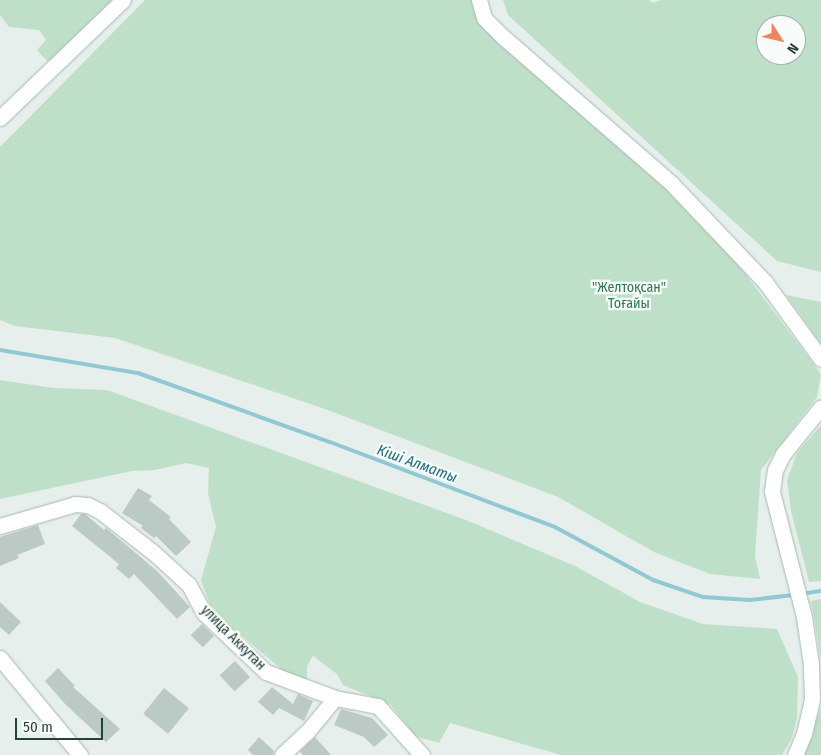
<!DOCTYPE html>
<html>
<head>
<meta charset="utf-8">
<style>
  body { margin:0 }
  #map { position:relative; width:821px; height:755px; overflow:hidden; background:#e6efeb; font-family:"Fira Sans Condensed",sans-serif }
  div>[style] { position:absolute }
  .green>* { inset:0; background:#bfe0c8 }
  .stream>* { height:4px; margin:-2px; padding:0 2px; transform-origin:2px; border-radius:2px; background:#8ec9d4 }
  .building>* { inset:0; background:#bbcac4; transform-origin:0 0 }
  .roads { filter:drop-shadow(0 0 1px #a8b8b2) drop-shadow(0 0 1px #a8b8b2) }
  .minor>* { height:15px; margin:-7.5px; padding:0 7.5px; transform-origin:7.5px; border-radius:7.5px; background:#fff }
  span { translate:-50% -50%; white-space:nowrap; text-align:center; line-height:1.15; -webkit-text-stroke:4.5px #f7fbf9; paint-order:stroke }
  .park-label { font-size:14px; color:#2d7a4b }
  .street-label { font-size:14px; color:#24423a }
  .water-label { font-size:15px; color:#1c6f80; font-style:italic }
  .north { position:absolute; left:756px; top:15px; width:50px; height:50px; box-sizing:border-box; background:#f7fbf9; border:1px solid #a3b1ad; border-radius:50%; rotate:126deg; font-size:14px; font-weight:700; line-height:20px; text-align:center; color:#24423a }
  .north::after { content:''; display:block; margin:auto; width:18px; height:22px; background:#f4845f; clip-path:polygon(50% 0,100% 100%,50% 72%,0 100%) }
  .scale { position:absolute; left:15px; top:718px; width:88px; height:22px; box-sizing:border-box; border:2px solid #24423a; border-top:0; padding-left:6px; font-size:15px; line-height:18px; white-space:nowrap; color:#24423a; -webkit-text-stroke:4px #f7fbf9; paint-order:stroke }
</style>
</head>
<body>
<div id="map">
  <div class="green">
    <i style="clip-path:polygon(0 0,112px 0,51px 60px,47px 61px,37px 50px,46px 40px,39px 30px,9px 27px,0 15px)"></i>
    <i style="clip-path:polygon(145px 0,475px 0,709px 226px,821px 374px,817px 397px,761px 470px,755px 556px,760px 579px,710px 574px,654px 552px,558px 497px,325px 409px,115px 338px,15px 326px,0 320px,0 147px)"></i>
    <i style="clip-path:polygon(evenodd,503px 0,649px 0,653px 3px,661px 0,821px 0,821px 272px,777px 261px,508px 15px,503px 0,766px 25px,796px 25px,796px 55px,766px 55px,766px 25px)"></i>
    <i style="clip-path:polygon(786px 295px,821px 302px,821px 343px,816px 337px)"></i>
    <i style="clip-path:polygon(0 380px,54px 388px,107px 390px,466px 520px,575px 566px,640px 602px,703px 624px,777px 629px,798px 677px,797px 718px,792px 738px,782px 755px,561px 755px,450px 723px,439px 743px,415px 736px,391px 705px,343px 685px,337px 674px,313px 656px,307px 666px,307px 680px,292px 678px,212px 611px,201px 580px,216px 527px,208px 493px,209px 468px,186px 463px,155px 470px,132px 471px,0 499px)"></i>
    <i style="clip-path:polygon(821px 425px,821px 581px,809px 582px,791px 511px,787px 480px,797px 453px)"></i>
    <i style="clip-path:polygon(821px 599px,821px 660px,811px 601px)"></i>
    <i style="clip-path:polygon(821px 707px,821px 755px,803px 755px)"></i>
  </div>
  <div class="stream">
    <i style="left:0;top:350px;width:140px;rotate:9.5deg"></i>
    <i style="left:138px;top:373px;width:204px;rotate:19.8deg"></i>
    <i style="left:330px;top:442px;width:241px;rotate:20.7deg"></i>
    <i style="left:555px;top:527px;width:111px;rotate:28.4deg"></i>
    <i style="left:653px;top:580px;width:53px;rotate:18.8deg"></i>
    <i style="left:703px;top:597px;width:47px;rotate:3.7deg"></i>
    <i style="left:750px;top:600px;width:44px;rotate:-6.5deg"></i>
    <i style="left:801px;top:594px;width:20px;rotate:-9deg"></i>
  </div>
  <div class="building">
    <i style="clip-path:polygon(138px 488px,152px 496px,149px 500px,171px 517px,169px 519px,191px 542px,176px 556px,156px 536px,154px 538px,141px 528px,143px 526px,122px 513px)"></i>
    <i style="clip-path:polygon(81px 514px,85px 514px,104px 530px,106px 528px,157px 571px,190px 607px,177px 619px,134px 574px,129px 579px,116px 568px,119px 564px,72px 526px)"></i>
    <i style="clip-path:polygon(38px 525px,45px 544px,17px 555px,19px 558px,0 566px,0 537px)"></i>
    <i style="clip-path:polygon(0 602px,21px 622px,9px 635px,0 627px)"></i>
    <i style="left:202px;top:624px;width:17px;height:16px;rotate:45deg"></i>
    <i style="left:235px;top:661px;width:22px;height:21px;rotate:47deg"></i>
    <i style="clip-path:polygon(58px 668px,75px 686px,73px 687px,120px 729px,106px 742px,66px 705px,45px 681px)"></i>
    <i style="clip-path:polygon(272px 687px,293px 704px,298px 694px,313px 701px,304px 721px,279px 708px,273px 715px,258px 702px)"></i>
    <i style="left:164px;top:688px;width:32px;height:33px;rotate:39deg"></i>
    <i style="clip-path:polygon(341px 709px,372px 718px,388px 735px,374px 747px,364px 737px,334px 725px)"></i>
    <i style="clip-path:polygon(259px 737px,274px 751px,273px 755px,253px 755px,248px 750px)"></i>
    <i style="clip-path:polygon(315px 737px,331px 755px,303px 755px,300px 751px)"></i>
  </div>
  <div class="roads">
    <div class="minor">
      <i style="left:479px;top:0;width:19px;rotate:74deg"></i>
      <i style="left:484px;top:18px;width:25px;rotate:45deg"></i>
      <i style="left:502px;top:36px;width:225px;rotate:41deg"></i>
      <i style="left:672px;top:184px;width:135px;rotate:46.5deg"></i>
      <i style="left:765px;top:282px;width:95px;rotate:54deg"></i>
      <i style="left:0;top:118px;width:170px;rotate:-43.8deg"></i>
      <i style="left:0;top:526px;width:78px;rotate:-16.3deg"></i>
      <i style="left:75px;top:504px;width:13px;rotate:4deg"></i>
      <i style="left:88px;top:505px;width:13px;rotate:27deg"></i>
      <i style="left:100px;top:511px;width:68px;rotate:37.9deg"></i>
      <i style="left:154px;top:553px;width:47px;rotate:42.4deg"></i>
      <i style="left:189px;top:585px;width:32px;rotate:62deg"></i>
      <i style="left:204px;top:613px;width:86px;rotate:43.6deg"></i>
      <i style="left:266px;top:672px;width:74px;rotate:20.6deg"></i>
      <i style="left:335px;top:698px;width:44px;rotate:10.5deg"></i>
      <i style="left:378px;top:706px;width:66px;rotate:48.1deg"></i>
      <i style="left:0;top:658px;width:126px;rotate:50.5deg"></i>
      <i style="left:282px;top:755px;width:34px;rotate:-43deg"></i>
      <i style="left:307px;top:732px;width:44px;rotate:-50.5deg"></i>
      <i style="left:795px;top:755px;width:23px;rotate:-67deg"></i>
      <i style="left:804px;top:734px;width:36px;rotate:-77deg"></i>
      <i style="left:812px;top:699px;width:35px;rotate:-92deg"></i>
      <i style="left:811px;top:664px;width:48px;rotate:-98.5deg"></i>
      <i style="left:804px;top:617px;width:130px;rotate:-104.3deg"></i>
      <i style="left:772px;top:491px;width:21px;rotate:-82deg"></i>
      <i style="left:775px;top:470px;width:18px;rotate:-63deg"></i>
      <i style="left:783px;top:454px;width:60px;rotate:-51deg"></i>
    </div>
  </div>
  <div class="park-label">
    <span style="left:629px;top:296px">"Желтоқсан"<br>Тоғайы</span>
  </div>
  <div class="street-label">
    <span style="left:233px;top:638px;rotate:45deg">улица Аккутан</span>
  </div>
  <div class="water-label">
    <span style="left:417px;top:464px;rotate:20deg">Кіші Алматы</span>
  </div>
  <div class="north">N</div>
  <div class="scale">50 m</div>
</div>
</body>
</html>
